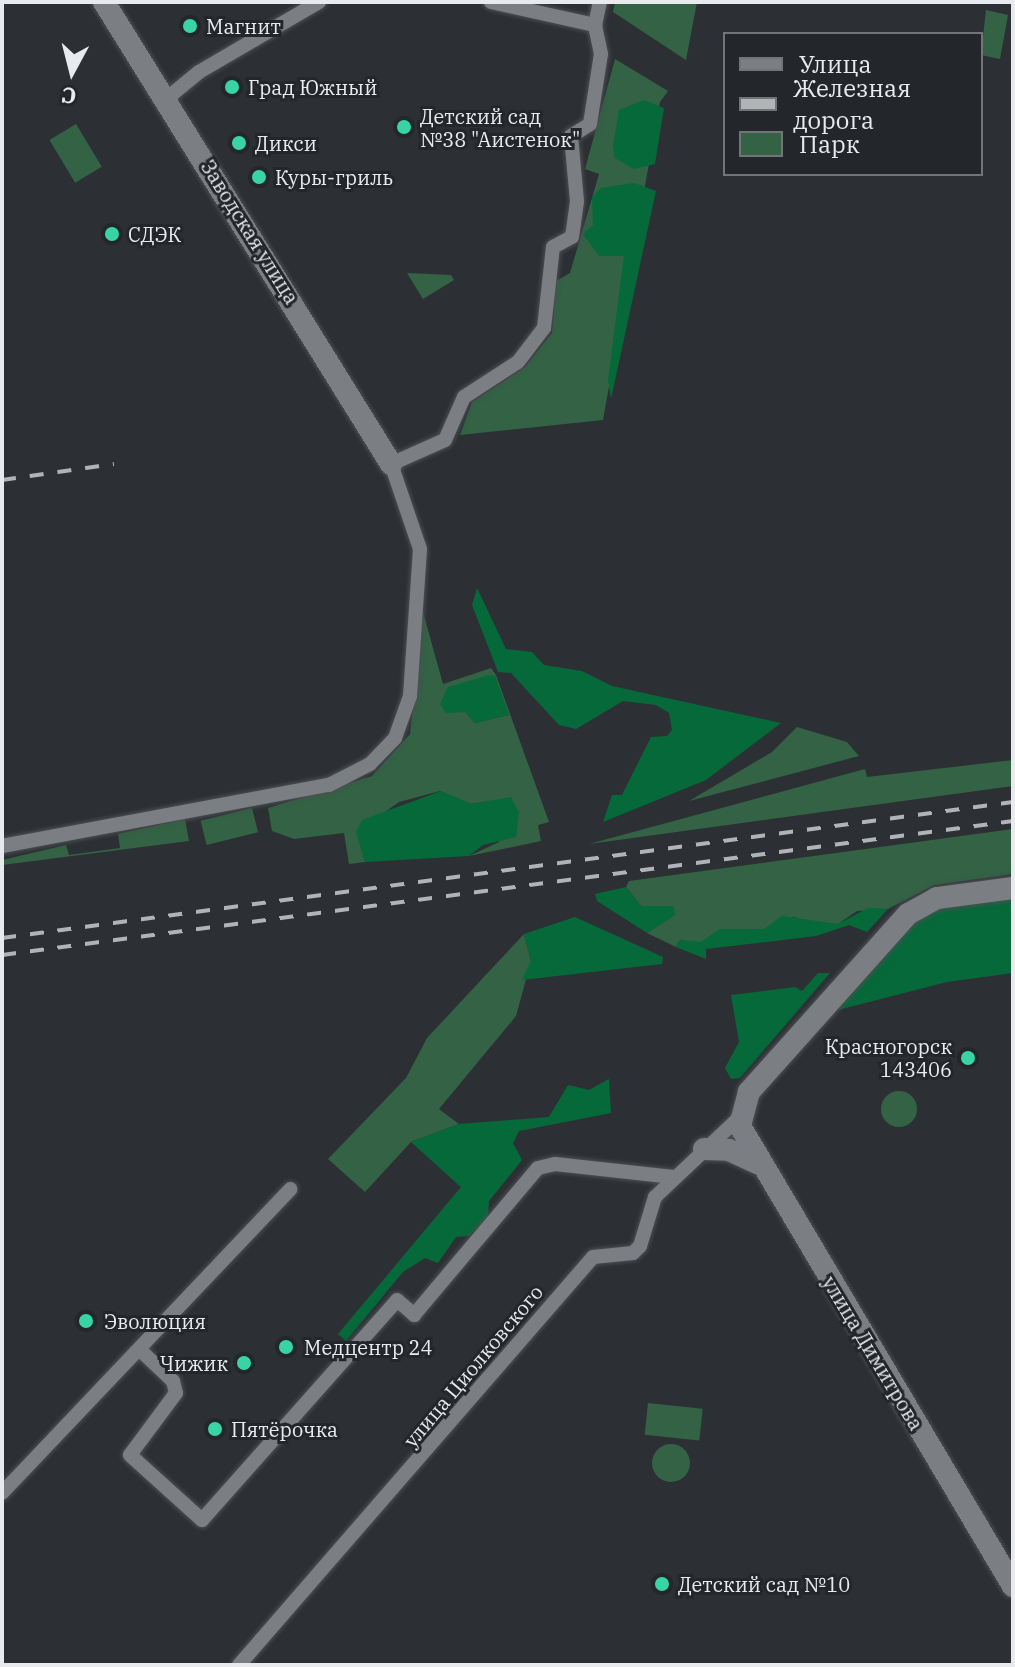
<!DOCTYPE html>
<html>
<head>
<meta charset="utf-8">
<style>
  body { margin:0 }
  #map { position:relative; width:1015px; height:1667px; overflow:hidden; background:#2c3034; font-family:"IBM Plex Serif",serif }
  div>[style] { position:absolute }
  .green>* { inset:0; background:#336244; transform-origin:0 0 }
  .round { border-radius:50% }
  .forest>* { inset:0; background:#06693a }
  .roads { filter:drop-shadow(0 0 2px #4c4f52) drop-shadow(0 0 2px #4c4f52) }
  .street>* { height:14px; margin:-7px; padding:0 7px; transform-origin:7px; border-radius:7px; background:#7b7f84 }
  .secondary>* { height:22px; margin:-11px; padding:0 11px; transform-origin:11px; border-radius:11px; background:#7b7f84 }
  .rail>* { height:4px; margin-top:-2px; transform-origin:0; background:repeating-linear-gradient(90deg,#b1b4b7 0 14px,transparent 0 28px) }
  .dots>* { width:22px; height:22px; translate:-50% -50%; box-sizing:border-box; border:4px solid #23262a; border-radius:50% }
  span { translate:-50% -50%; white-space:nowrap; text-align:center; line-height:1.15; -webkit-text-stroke:6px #23262a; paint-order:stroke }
  .poi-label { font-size:20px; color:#e8eaed }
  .left { translate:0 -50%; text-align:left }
  .right { translate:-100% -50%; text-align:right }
  .street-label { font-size:20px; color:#e8eaed }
  .frame { position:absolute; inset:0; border:4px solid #e8eaed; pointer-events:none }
  .legend { position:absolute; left:723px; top:32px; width:260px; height:144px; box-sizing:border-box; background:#23262a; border:2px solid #727478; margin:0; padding:10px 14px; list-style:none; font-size:24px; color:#e8eaed }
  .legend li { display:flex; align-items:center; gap:16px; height:40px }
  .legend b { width:40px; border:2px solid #727478 }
  .north { position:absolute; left:32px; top:32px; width:80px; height:80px; -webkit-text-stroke:6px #23262a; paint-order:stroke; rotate:187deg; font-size:22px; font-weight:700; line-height:32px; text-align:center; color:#e8eaed }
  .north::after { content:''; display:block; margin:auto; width:28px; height:36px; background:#e8eaed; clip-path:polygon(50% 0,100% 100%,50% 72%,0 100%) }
</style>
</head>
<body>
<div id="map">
  <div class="green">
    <i style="clip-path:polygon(615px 2px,697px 2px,686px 60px,613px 12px)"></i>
    <i style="clip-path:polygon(986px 10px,1008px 15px,1000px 59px,981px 55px)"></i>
    <i style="clip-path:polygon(615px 59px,668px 91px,660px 102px,603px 420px,460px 435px,472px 402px,525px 367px,552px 333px,556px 281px,570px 273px,599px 174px,585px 169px)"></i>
    <i style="left:76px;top:124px;width:50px;height:31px;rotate:59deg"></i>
    <i style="clip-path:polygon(407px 273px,451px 275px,454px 280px,423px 299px)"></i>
    <i style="clip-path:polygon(evenodd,423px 612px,443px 684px,491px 668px,496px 675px,549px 822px,538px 825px,541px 841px,469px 856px,499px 842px,511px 798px,471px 804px,440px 791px,399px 802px,357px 832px,365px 862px,349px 864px,344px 833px,294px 839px,272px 831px,268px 808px,372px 776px,410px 734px,423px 612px,495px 676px,508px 715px,475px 723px,465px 711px,470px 681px,495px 676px)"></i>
    <i style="clip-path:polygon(797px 727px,847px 742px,859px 756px,689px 801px,772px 752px)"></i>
    <i style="clip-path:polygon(1013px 760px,1013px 786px,589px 844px,865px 769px,867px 777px)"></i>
    <i style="left:252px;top:808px;width:25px;height:53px;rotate:76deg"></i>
    <i style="clip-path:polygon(185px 819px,189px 841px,2px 865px,2px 860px,66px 845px,69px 855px,120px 848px,118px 834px)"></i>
    <i style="clip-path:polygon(1013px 829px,1013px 874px,934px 885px,888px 909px,857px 911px,838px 924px,815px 925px,794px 917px,764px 929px,720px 929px,701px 943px,680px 940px,676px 947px,647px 933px,674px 915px,641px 906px,626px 887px,629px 881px)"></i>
    <i style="clip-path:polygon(524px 934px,531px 961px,516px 1016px,439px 1109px,459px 1124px,411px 1142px,365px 1192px,328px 1159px,406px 1078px,427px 1038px)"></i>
    <i class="round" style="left:881px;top:1091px;width:36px;height:36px"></i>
    <i style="left:648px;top:1403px;width:55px;height:32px;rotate:6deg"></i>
    <i class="round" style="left:652px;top:1444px;width:38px;height:38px"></i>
  </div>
  <div class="forest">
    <i style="clip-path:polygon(644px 100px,664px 108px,655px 164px,634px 169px,615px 158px,613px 146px,619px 110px)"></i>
    <i style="clip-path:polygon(634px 183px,656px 191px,611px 399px,608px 380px,624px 256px,599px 256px,583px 234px,593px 225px,592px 197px,601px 188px)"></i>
    <i style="clip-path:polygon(477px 588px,506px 649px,532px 652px,544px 665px,582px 671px,612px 686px,781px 723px,706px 780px,603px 822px,612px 795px,622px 795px,651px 737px,667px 736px,672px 730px,669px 713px,656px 705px,623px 701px,576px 729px,559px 725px,511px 673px,498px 672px,472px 605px)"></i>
    <i style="clip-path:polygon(489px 675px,495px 676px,509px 715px,475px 723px,465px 712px,446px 713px,440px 704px,448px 687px)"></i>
    <i style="clip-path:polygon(441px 791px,471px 804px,511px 797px,519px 813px,516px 837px,483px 845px,469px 856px,365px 862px,356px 832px,362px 820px)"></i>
    <i style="clip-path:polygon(626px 887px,641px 906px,673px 906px,675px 915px,647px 933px,597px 901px,595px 894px)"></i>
    <i style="clip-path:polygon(1013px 895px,1013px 973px,947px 982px,834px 1011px,904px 931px,933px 909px)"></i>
    <i style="clip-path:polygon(868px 908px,888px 909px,867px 932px,849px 925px,816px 936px,706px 949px,706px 959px,676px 947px,680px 940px,701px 942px,719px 929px,764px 929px,782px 916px,838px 924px)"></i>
    <i style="clip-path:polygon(575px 917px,663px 957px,662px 964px,522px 980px,531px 961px,524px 934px)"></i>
    <i style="clip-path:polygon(818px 973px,830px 973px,740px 1078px,731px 1079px,725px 1068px,739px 1042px,731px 995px,795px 987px,802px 991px)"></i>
    <i style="clip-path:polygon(609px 1079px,611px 1113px,519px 1131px,513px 1143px,522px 1160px,489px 1201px,488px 1217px,469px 1236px,456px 1237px,438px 1263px,425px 1258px,403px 1272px,346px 1341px,338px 1334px,461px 1187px,411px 1142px,459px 1124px,549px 1117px,568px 1085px,589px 1090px)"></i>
  </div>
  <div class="roads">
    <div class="street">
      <i style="left:491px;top:2px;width:107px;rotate:12.5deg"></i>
      <i style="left:165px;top:100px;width:44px;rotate:-39.5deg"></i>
      <i style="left:199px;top:72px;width:139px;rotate:-30.3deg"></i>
      <i style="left:2px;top:846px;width:333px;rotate:-10.6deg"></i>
      <i style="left:329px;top:785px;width:46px;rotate:-27.1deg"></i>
      <i style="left:370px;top:764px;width:36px;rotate:-46deg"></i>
      <i style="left:395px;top:738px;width:45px;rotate:-70.3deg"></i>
      <i style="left:410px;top:696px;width:147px;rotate:-86.1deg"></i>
      <i style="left:420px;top:549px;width:90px;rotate:-108.8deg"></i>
      <i style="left:391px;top:464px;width:59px;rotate:-24deg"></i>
      <i style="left:445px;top:440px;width:47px;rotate:-66.2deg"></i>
      <i style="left:464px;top:397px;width:64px;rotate:-32.9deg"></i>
      <i style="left:518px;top:362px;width:43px;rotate:-52.6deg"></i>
      <i style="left:544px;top:328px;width:81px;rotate:-83.7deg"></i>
      <i style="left:553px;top:247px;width:21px;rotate:-28deg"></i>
      <i style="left:572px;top:237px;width:36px;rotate:-82deg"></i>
      <i style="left:577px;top:201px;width:65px;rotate:-95.3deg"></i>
      <i style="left:571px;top:136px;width:22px;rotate:-32deg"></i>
      <i style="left:590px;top:124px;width:71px;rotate:-81.1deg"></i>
      <i style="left:601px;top:54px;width:30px;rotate:-102deg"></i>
      <i style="left:595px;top:25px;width:24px;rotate:-78deg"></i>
      <i style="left:140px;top:1350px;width:45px;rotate:43.2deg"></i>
      <i style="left:173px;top:1381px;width:12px;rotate:76deg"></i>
      <i style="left:176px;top:1393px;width:77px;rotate:126.6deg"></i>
      <i style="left:130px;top:1455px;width:97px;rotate:42.1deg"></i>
      <i style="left:202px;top:1520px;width:294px;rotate:-48.4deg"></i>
      <i style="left:397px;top:1300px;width:23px;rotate:41deg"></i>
      <i style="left:414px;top:1315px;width:192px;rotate:-49.9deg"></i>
      <i style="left:538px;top:1168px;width:17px;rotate:-13deg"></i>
      <i style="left:555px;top:1164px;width:119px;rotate:6.3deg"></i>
      <i style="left:2px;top:1493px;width:419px;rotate:-46.5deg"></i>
      <i style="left:239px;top:1665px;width:540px;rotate:-49.05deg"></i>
      <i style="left:593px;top:1257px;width:40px;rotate:-5.7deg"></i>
      <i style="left:633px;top:1253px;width:10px;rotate:-45deg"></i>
      <i style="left:640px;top:1246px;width:51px;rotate:-73deg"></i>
      <i style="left:655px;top:1197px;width:117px;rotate:-43.3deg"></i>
    </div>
    <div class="secondary">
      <i style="left:104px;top:2px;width:544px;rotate:58.15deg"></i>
      <i style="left:1013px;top:888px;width:77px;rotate:172.5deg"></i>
      <i style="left:937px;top:898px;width:33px;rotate:151deg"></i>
      <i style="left:908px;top:914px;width:239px;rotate:131.8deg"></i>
      <i style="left:749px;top:1092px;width:35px;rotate:105deg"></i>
      <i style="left:740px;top:1126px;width:535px;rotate:59.31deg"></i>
      <i style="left:704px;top:1149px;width:25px;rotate:2deg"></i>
      <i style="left:729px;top:1150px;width:31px;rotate:25deg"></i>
    </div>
  </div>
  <div class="rail">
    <i style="left:2px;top:480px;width:113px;rotate:-8.1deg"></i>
    <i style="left:2px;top:938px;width:1020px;rotate:-7.66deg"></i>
    <i style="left:2px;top:955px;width:1020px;rotate:-7.55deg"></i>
  </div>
  <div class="dots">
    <i style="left:190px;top:26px;background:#38d4a6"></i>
    <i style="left:232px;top:87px;background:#38d4a6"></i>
    <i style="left:404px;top:127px;background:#38d4a6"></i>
    <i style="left:239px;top:143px;background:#38d4a6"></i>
    <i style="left:259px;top:177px;background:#38d4a6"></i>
    <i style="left:112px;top:234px;background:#38d4a6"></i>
    <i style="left:968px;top:1058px;background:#38d4a6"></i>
    <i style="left:86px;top:1321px;background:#38d4a6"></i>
    <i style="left:286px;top:1347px;background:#38d4a6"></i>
    <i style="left:244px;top:1363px;background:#38d4a6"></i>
    <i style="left:215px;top:1429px;background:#38d4a6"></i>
    <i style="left:662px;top:1584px;background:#38d4a6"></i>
  </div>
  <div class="poi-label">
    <span class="left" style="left:206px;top:26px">Магнит</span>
    <span class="left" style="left:248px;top:87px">Град Южный</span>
    <span class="left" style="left:420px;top:128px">Детский сад<br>№38 "Аистенок"</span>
    <span class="left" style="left:255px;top:143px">Дикси</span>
    <span class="left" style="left:275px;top:177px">Куры-гриль</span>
    <span class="left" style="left:128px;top:234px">СДЭК</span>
    <span class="right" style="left:952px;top:1058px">Красногорск<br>143406</span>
    <span class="left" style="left:104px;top:1321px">Эволюция</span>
    <span class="left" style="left:304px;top:1347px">Медцентр 24</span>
    <span class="right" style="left:228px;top:1363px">Чижик</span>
    <span class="left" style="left:231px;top:1429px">Пятёрочка</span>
    <span class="left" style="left:678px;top:1584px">Детский сад №10</span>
  </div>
  <div class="street-label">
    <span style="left:250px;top:232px;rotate:58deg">Заводская улица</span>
    <span style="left:873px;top:1353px;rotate:59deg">улица Димитрова</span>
    <span style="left:473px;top:1366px;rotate:-50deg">улица Циолковского</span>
  </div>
  <div class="frame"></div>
  <ul class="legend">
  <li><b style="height:10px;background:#7b7f84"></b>Улица</li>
  <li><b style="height:10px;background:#b1b4b7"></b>Железная дорога</li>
  <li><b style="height:22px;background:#336244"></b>Парк</li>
  </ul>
  <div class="north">С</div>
</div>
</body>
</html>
